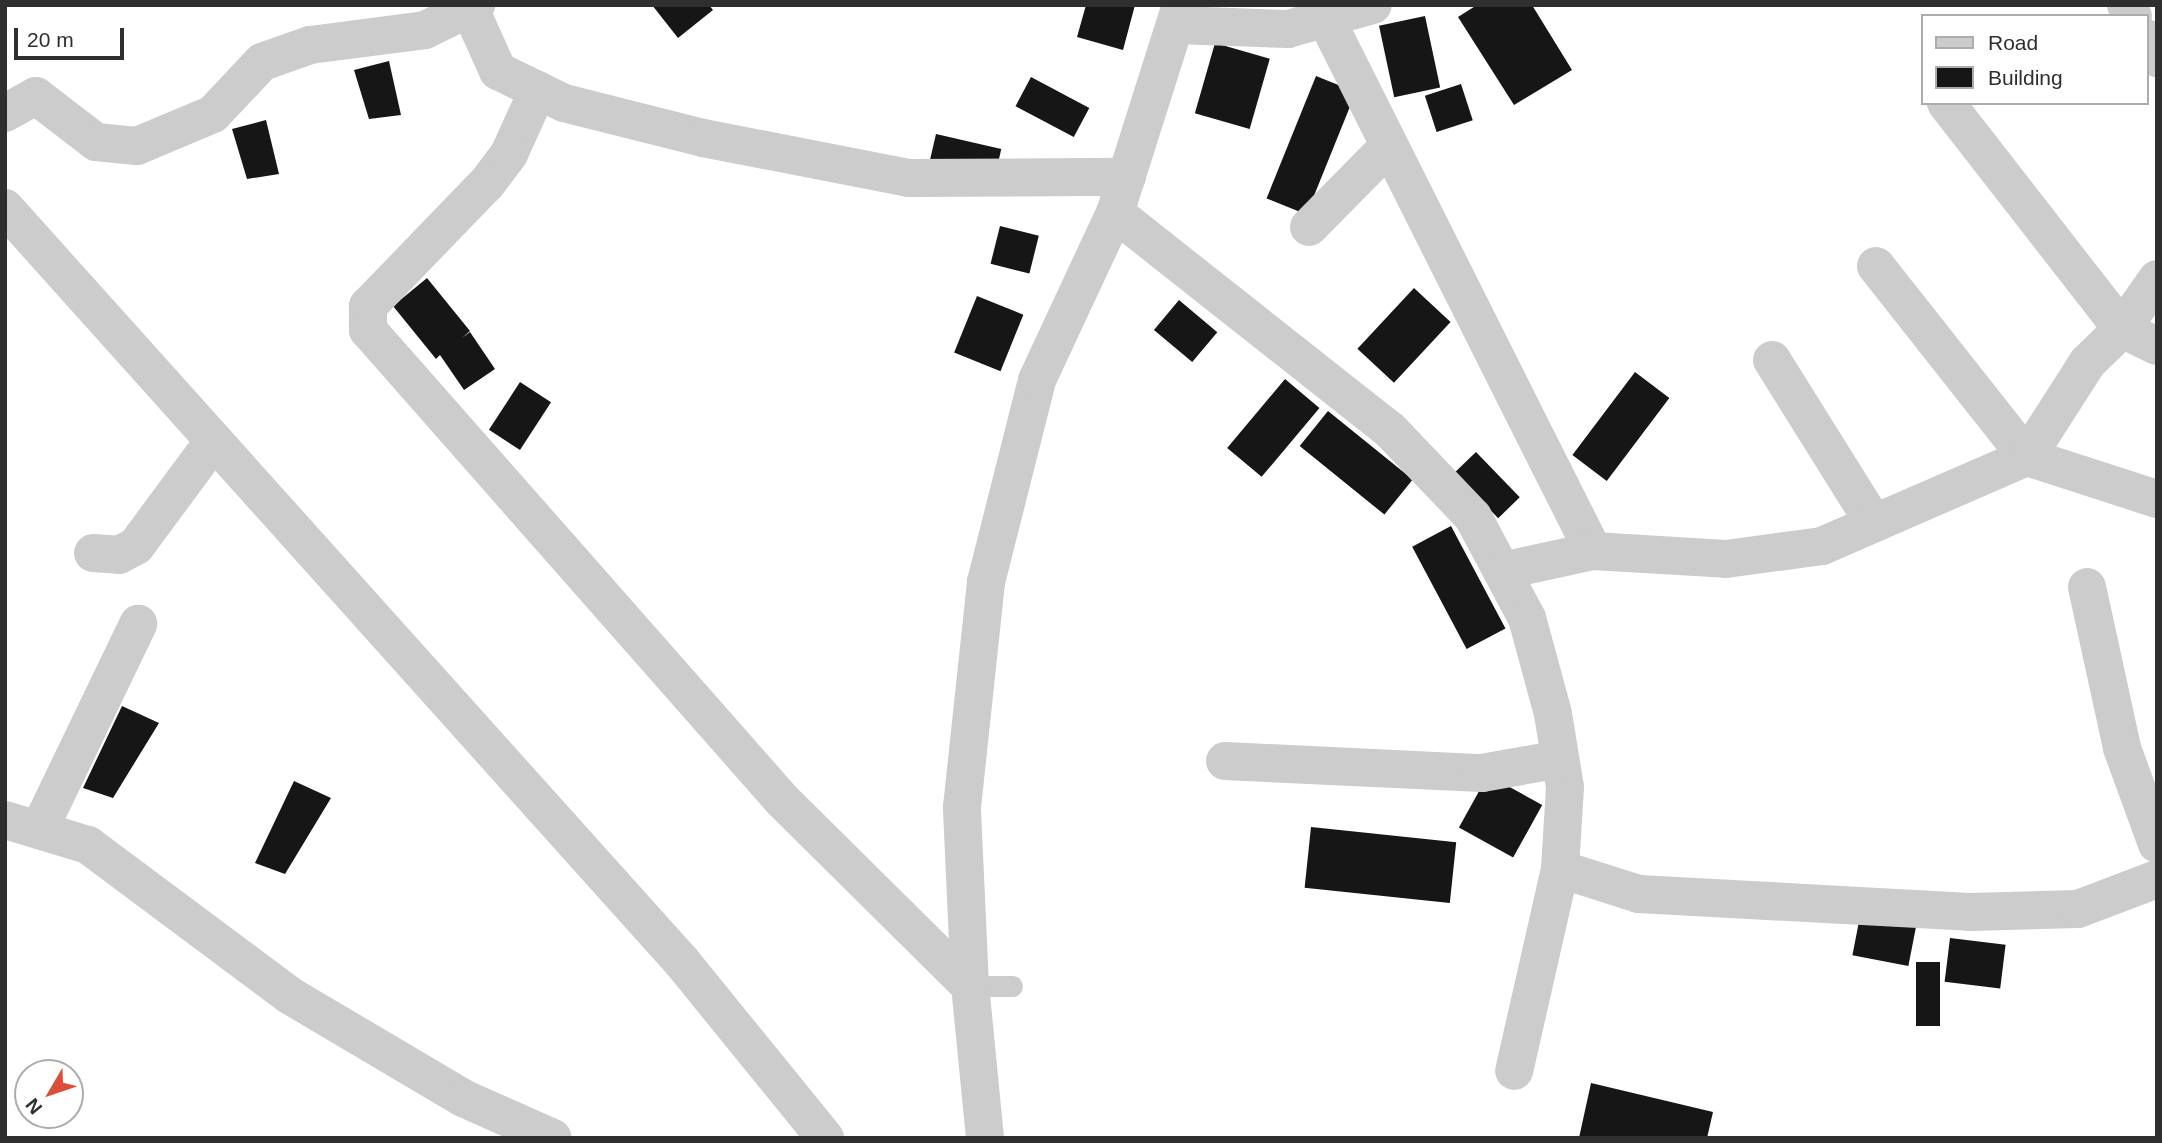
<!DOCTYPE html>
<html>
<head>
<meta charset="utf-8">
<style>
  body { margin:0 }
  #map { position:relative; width:2162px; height:1143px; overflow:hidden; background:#fff; font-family:Helvetica,sans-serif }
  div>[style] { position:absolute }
  .building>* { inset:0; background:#161616; transform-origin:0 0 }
  .lane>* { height:21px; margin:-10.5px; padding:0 10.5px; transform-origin:10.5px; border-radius:10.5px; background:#ccc }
  .street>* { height:38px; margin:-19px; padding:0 19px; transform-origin:19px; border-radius:19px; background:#ccc }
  span { translate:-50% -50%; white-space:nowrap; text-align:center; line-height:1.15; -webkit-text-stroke:7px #fff; paint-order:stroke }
  .frame { position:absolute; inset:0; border:7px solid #2f2f2f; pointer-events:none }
  .legend { position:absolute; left:1921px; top:14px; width:228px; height:91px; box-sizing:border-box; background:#fff; border:2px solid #acacac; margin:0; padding:9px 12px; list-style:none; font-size:21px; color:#2f2f2f }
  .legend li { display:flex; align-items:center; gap:14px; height:35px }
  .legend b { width:35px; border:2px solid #acacac }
  .north { position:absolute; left:14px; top:1059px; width:70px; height:70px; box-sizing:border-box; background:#fff; border:2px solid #acacac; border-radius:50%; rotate:231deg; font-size:19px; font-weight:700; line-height:28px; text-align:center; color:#2f2f2f }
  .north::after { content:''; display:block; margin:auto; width:24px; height:32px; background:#dc4d3a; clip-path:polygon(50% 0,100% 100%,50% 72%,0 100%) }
  .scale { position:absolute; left:14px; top:28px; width:110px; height:32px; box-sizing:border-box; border:4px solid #2f2f2f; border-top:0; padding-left:9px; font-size:21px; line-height:24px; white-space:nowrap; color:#2f2f2f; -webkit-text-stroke:5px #fff; paint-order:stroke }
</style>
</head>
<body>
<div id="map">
  <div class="building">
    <i style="clip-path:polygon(652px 5px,709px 5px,713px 10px,678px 38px)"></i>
    <i style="clip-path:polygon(1086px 5px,1135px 5px,1123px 50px,1077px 37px)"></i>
    <i style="clip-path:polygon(1477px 5px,1532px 5px,1572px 70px,1514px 105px,1458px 17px)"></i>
    <i style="left:1425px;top:16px;width:73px;height:47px;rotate:78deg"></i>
    <i style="left:1215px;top:43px;width:57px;height:73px;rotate:16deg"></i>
    <i style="clip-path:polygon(389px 61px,401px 115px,369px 119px,354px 70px)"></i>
    <i style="left:1316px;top:76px;width:43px;height:132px;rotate:22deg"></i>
    <i style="left:1031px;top:77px;width:66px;height:33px;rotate:28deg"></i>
    <i style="left:1461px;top:84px;width:38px;height:38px;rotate:72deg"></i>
    <i style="clip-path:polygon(266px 120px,279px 174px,247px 179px,232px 129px)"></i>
    <i style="left:936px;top:134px;width:67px;height:27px;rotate:13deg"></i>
    <i style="left:1000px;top:226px;width:40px;height:39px;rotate:14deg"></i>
    <i style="clip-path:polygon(427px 278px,470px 331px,462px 338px,470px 332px,495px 369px,464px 390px,440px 355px,436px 359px,393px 306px)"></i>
    <i style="left:1414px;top:288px;width:50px;height:83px;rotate:43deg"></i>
    <i style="left:977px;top:296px;width:50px;height:61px;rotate:22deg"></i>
    <i style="left:1179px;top:300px;width:50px;height:39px;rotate:40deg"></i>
    <i style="left:1635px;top:372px;width:43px;height:104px;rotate:37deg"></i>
    <i style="left:1285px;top:379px;width:45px;height:90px;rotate:40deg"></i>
    <i style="left:520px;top:382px;width:37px;height:57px;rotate:33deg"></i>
    <i style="left:1328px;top:411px;width:109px;height:45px;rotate:39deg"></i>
    <i style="left:1476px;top:452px;width:63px;height:30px;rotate:46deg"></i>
    <i style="left:1451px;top:526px;width:116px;height:44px;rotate:62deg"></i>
    <i style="clip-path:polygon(122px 706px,159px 723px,113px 798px,83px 788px)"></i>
    <i style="left:1488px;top:775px;width:62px;height:60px;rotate:29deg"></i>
    <i style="clip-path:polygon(294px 781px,331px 798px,285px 874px,255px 863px)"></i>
    <i style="left:1311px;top:827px;width:146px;height:61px;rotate:6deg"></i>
    <i style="left:1861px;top:911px;width:57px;height:45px;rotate:11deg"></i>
    <i style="left:1950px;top:938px;width:56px;height:44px;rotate:7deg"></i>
    <i style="left:1916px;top:962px;width:24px;height:64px"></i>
    <i style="clip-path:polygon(1591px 1083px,1713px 1112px,1707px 1138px,1579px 1138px)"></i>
  </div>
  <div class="lane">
    <i style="left:970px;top:986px;width:42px"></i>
  </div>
  <div class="street">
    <i style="left:2126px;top:5px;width:13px;rotate:58deg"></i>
    <i style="left:471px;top:11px;width:66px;rotate:65.8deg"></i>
    <i style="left:498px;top:71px;width:73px;rotate:25.9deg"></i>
    <i style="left:564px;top:103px;width:143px;rotate:14.1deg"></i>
    <i style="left:703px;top:138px;width:209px;rotate:11deg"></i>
    <i style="left:908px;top:178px;width:219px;rotate:-0.3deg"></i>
    <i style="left:1326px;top:19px;width:595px;rotate:63.35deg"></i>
    <i style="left:1177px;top:25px;width:111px;rotate:2.1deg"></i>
    <i style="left:1288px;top:29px;width:88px;rotate:-15.8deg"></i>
    <i style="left:2146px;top:38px;width:23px;rotate:61deg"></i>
    <i style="left:538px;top:90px;width:70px;rotate:114.4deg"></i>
    <i style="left:509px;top:154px;width:38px;rotate:127deg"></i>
    <i style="left:486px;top:184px;width:170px;rotate:134deg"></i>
    <i style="left:368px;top:306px;width:24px;rotate:90deg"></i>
    <i style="left:368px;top:330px;width:626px;rotate:48.62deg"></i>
    <i style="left:782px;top:800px;width:264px;rotate:44.7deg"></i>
    <i style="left:1946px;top:103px;width:286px;rotate:52.1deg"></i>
    <i style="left:2122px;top:329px;width:39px;rotate:26deg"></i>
    <i style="left:5px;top:113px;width:35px;rotate:-29deg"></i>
    <i style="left:36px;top:96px;width:76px;rotate:37.5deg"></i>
    <i style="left:96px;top:142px;width:41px;rotate:5.6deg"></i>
    <i style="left:137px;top:146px;width:82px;rotate:-22.8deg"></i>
    <i style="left:213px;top:114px;width:71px;rotate:-46.7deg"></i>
    <i style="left:262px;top:62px;width:51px;rotate:-19.5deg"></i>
    <i style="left:310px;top:45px;width:116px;rotate:-7.4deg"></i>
    <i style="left:425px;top:30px;width:57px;rotate:-26.1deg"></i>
    <i style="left:5px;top:208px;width:1013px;rotate:48.08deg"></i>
    <i style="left:682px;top:962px;width:227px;rotate:50.9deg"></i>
    <i style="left:1115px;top:213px;width:350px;rotate:38.3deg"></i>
    <i style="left:1390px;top:430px;width:120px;rotate:46.3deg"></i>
    <i style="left:1473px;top:517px;width:115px;rotate:61.9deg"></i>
    <i style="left:1527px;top:618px;width:99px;rotate:74.8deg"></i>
    <i style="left:1553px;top:714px;width:74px;rotate:80.7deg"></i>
    <i style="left:1565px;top:787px;width:82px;rotate:93.5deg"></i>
    <i style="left:1560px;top:869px;width:207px;rotate:102.8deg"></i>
    <i style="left:1309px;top:227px;width:114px;rotate:-45.4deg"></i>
    <i style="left:1876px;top:266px;width:243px;rotate:51.7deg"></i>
    <i style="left:2027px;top:457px;width:137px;rotate:17.9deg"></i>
    <i style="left:1772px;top:360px;width:192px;rotate:58deg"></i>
    <i style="left:93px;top:553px;width:26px;rotate:4deg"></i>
    <i style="left:119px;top:555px;width:19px;rotate:-28deg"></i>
    <i style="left:136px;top:546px;width:129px;rotate:-53.5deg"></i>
    <i style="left:1502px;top:571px;width:93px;rotate:-12.4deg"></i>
    <i style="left:1593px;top:551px;width:133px;rotate:3.4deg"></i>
    <i style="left:1726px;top:559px;width:97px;rotate:-7.7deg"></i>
    <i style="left:1822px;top:546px;width:223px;rotate:-23.5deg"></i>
    <i style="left:2027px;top:457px;width:112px;rotate:-57.4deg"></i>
    <i style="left:2087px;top:363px;width:49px;rotate:-44.2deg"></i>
    <i style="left:2122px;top:329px;width:61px;rotate:-55deg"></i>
    <i style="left:2087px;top:587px;width:165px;rotate:77.7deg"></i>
    <i style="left:2122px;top:748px;width:102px;rotate:70deg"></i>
    <i style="left:1225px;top:761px;width:257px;rotate:2.7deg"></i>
    <i style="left:1482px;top:773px;width:79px;rotate:-10.2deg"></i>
    <i style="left:5px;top:820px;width:87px;rotate:16.8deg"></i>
    <i style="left:88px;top:845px;width:251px;rotate:36.7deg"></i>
    <i style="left:289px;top:995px;width:202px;rotate:30.6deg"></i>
    <i style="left:463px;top:1098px;width:98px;rotate:24deg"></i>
    <i style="left:39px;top:830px;width:229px;rotate:-64.3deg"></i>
    <i style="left:1560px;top:869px;width:83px;rotate:17.6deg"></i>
    <i style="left:1639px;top:894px;width:331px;rotate:3.1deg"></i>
    <i style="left:1970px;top:912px;width:108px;rotate:-1.6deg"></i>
    <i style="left:2078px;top:909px;width:85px;rotate:-20.8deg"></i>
    <i style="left:985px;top:1138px;width:153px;rotate:-95.6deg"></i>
    <i style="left:970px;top:986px;width:179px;rotate:-92.6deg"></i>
    <i style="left:962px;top:807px;width:226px;rotate:-83.9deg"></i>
    <i style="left:986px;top:582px;width:208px;rotate:-75.8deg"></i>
    <i style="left:1037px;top:380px;width:184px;rotate:-65deg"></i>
    <i style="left:1115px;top:213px;width:218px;rotate:-72.4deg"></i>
  </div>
  <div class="frame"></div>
  <ul class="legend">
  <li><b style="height:9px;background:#ccc"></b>Road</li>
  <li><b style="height:19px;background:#161616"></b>Building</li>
  </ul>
  <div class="north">N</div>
  <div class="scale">20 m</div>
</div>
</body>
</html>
